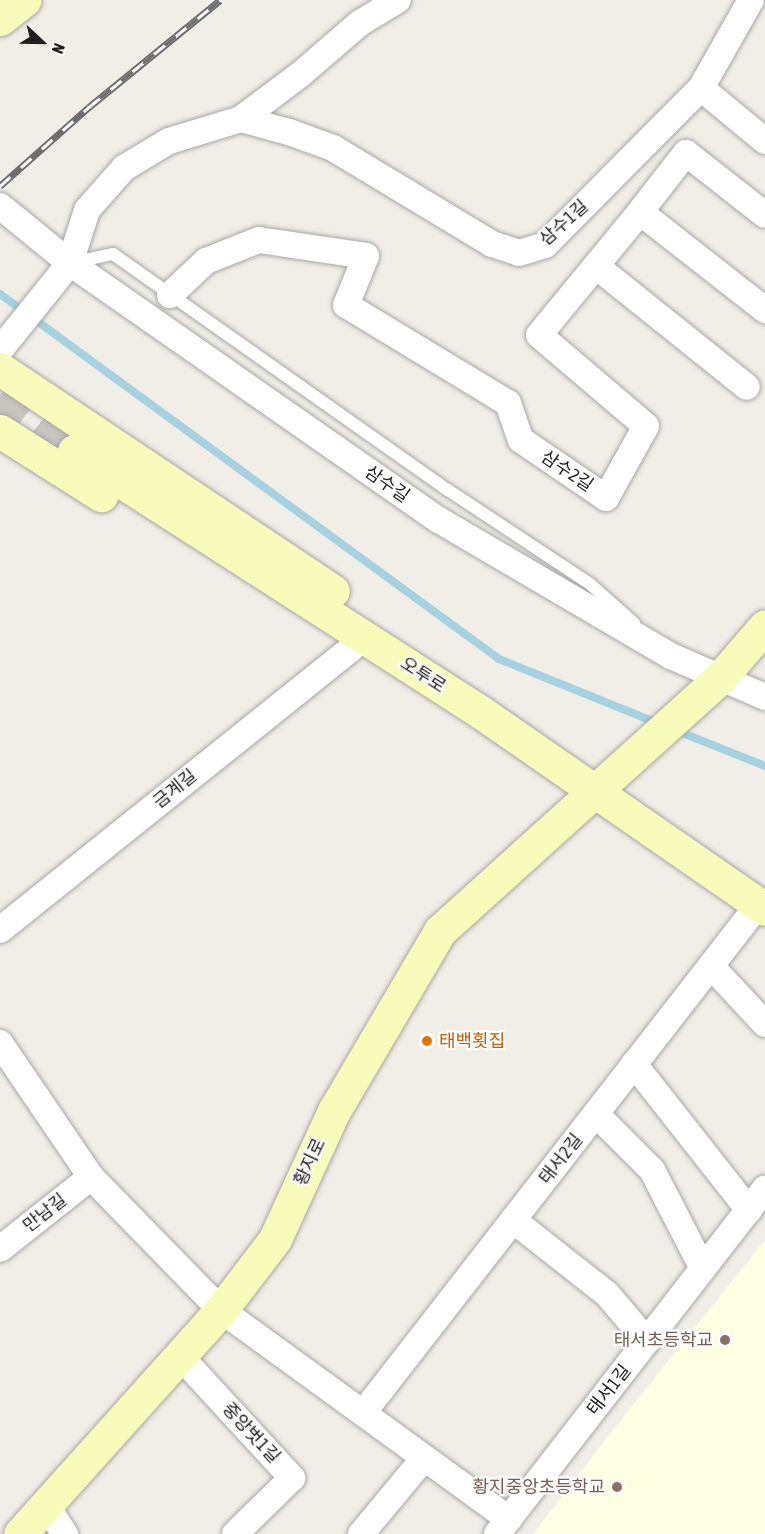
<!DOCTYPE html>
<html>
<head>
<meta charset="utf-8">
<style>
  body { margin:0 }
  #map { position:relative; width:765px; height:1534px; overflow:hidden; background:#f1eee7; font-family:"Asap Condensed","Noto Sans KR",sans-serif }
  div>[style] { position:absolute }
  .education>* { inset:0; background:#feffe2 }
  .stream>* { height:8px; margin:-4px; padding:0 4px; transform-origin:4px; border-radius:4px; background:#a6d1e0 }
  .secondary-tunnel>* { height:33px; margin-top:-16.5px; transform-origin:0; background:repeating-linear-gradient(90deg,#c7c5bf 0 33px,transparent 0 49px) }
  .roads { filter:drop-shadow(0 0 2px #a7a7a7) drop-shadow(0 0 2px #a7a7a7) }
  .lane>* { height:12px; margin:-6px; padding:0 6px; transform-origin:6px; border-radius:6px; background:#fff }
  .street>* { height:26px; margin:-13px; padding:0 13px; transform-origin:13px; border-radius:13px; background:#fff }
  .secondary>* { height:33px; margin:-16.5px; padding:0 16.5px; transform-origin:16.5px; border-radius:16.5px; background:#f7fcba }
  .rail>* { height:7px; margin-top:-3.5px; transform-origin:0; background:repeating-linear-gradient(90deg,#fff 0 14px,#6e6e6e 0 28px); box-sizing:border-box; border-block:2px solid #6e6e6e }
  .dots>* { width:16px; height:16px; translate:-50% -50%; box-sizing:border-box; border:3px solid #fff; border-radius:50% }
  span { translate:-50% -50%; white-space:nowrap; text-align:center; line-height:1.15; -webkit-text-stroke:4.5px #fff; paint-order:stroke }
  .street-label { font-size:18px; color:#202020 }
  .food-label { font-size:18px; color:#c56008 }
  .left { translate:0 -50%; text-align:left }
  .education-label { font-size:18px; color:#785e54 }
  .right { translate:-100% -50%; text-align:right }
  .north { position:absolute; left:12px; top:12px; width:60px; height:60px; -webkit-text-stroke:4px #fff; paint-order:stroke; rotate:112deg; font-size:16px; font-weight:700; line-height:24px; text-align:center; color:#202020 }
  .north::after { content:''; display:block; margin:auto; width:21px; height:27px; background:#202020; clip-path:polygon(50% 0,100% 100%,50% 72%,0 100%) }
</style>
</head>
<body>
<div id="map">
  <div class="education">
    <i style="clip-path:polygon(765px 1240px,765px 1534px,533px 1534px,605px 1440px)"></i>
  </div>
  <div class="stream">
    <i style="left:0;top:294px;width:618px;rotate:36.18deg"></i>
    <i style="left:499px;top:659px;width:174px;rotate:22deg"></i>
    <i style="left:675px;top:730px;width:97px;rotate:21.8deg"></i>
  </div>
  <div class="secondary-tunnel">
    <i style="left:0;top:394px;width:93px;rotate:37.6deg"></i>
  </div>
  <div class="roads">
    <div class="lane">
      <i style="left:71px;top:263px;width:43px;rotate:-12.1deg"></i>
      <i style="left:113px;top:254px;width:410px;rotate:35.2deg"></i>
      <i style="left:448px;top:490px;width:170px;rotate:33.5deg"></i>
      <i style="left:590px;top:584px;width:59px;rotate:41.6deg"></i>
    </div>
    <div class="street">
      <i style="left:701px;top:88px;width:83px;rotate:39.6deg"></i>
      <i style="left:241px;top:119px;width:50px;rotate:15.2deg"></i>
      <i style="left:289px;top:132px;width:47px;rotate:20deg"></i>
      <i style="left:333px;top:148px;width:186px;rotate:31.1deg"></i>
      <i style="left:492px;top:244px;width:28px;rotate:18deg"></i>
      <i style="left:519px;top:253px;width:27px;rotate:-17deg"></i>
      <i style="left:545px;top:245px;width:221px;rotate:-45.2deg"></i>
      <i style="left:701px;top:88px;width:101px;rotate:-60.4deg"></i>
      <i style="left:0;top:206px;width:90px;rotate:39.2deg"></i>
      <i style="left:70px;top:263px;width:450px;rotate:34.9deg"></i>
      <i style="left:439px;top:520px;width:269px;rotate:30.4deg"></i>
      <i style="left:671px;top:656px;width:103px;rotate:23.6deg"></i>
      <i style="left:640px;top:212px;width:75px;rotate:-52.1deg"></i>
      <i style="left:686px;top:153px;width:100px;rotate:38.1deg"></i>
      <i style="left:596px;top:266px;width:193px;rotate:38.7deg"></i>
      <i style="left:170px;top:295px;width:50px;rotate:-43.4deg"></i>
      <i style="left:206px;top:261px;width:57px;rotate:-21.6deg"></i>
      <i style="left:259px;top:240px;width:108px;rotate:8.5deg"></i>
      <i style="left:366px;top:256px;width:53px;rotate:112.2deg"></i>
      <i style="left:346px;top:305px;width:189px;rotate:31.2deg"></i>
      <i style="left:508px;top:403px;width:39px;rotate:71deg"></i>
      <i style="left:521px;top:440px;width:103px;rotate:34.3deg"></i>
      <i style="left:606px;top:498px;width:82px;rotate:-60.9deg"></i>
      <i style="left:646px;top:426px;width:140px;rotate:-139.6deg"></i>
      <i style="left:539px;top:335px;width:159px;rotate:-50.6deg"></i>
      <i style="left:640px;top:212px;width:159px;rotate:38.1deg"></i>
      <i style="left:0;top:350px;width:112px;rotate:-51.2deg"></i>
      <i style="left:70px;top:263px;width:56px;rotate:-72.2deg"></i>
      <i style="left:87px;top:210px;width:56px;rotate:-48.6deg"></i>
      <i style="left:124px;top:168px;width:52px;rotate:-31deg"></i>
      <i style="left:169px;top:141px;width:75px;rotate:-17deg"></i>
      <i style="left:241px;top:119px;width:76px;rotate:-37deg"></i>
      <i style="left:302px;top:73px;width:77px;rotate:-40.8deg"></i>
      <i style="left:360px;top:23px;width:44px;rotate:-31.2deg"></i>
      <i style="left:0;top:930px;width:450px;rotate:-38.7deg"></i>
      <i style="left:711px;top:966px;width:79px;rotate:47deg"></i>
      <i style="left:0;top:1043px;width:162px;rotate:55.8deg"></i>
      <i style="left:91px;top:1177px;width:186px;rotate:45.7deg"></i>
      <i style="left:221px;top:1310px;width:356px;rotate:36deg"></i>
      <i style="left:634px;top:1064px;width:186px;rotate:51.8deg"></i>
      <i style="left:596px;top:1114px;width:79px;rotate:45deg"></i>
      <i style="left:652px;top:1170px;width:111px;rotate:62.7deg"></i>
      <i style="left:513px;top:1220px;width:120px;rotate:38.2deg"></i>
      <i style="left:607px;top:1294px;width:62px;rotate:49.6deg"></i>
      <i style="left:0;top:1249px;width:116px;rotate:-38.4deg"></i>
      <i style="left:180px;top:1356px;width:166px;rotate:47.4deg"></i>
      <i style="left:292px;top:1478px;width:80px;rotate:135.5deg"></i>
      <i style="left:363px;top:1413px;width:643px;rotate:-52.13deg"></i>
      <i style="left:46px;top:1505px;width:35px;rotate:57deg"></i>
      <i style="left:361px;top:1534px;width:99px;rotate:-50.3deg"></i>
      <i style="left:497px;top:1534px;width:437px;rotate:-52.2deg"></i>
    </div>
    <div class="secondary">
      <i style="left:0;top:19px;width:31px;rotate:-38deg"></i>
      <i style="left:0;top:369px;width:400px;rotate:33.7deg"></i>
      <i style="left:0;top:431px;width:120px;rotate:32.4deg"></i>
      <i style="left:74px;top:451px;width:485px;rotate:32.7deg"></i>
      <i style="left:482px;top:713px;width:344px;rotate:34.7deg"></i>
      <i style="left:20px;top:1534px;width:301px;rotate:-48.1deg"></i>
      <i style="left:221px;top:1310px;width:89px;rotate:-52.7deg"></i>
      <i style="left:275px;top:1239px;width:141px;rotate:-65.3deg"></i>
      <i style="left:334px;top:1111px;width:209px;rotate:-59.5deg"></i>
      <i style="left:440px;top:931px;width:379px;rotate:-42.1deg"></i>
      <i style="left:721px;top:677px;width:67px;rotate:-49.2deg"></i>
    </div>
  </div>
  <div class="rail">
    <i style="left:0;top:186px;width:119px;rotate:-41.6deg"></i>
    <i style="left:89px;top:107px;width:169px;rotate:-39.2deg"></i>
  </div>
  <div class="dots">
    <i style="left:427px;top:1041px;background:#e8710a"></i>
    <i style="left:725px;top:1340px;background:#8d6e63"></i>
    <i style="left:617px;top:1487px;background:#8d6e63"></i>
  </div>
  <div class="street-label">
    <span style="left:564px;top:223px;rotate:-42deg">삼수1길</span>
    <span style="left:567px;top:471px;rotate:34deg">삼수2길</span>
    <span style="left:387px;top:484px;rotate:35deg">삼수길</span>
    <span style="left:423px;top:675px;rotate:33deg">오투로</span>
    <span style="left:175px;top:789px;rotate:-39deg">금계길</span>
    <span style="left:561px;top:1159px;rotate:-52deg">태서2길</span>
    <span style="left:310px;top:1162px;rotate:-65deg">황지로</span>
    <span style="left:45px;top:1213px;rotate:-38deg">만남길</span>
    <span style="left:609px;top:1390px;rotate:-52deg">태서1길</span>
    <span style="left:251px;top:1433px;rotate:47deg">중앙벗1길</span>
  </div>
  <div class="food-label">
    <span class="left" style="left:439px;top:1041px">태백횟집</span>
  </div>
  <div class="education-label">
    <span class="right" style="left:713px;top:1340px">태서초등학교</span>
    <span class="right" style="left:605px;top:1487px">황지중앙초등학교</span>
  </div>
  <div class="north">N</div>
</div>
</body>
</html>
